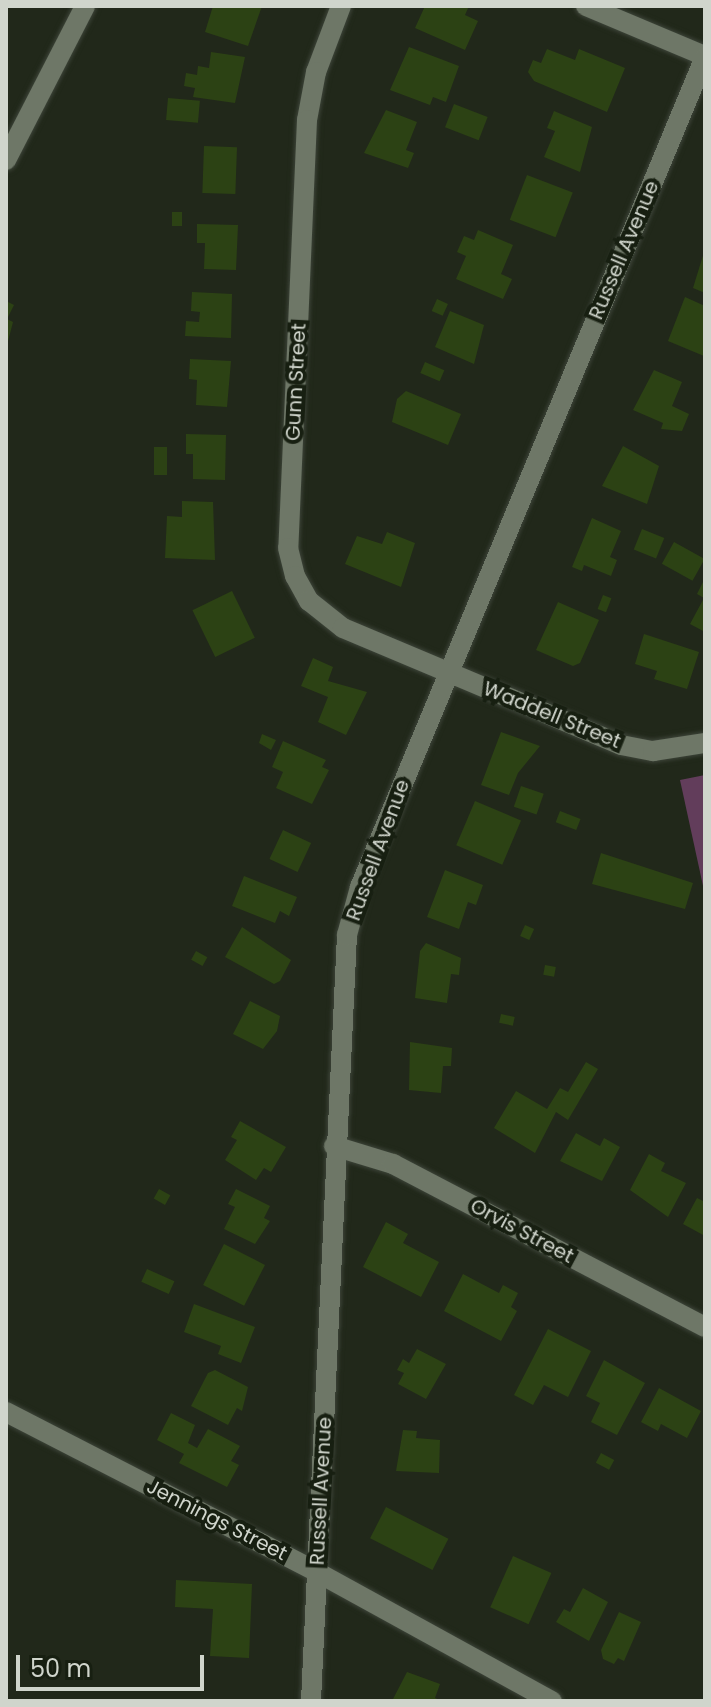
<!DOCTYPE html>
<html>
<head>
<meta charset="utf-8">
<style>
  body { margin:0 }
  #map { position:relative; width:711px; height:1707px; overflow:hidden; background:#21281a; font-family:Poppins,sans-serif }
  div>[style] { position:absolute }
  .green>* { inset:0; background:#623d5b }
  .building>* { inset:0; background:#2c4214; transform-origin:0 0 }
  .roads { filter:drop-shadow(0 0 2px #3d4439) drop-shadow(0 0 2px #3d4439) }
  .minor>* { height:20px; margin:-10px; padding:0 10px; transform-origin:10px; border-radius:10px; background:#6e7767 }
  span { translate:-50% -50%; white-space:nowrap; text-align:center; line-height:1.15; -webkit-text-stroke:8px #171f11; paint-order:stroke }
  .street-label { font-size:20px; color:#d0d5cc }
  .frame { position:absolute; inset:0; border:8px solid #d0d5cc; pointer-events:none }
  .scale { position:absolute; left:16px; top:1655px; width:188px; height:36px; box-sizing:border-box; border:4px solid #d0d5cc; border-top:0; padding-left:10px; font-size:24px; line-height:28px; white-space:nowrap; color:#d0d5cc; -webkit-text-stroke:6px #171f11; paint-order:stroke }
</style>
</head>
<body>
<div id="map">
  <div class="green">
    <i style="clip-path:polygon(705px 775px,705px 895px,680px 780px)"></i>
  </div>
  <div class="building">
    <i style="clip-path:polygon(213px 6px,262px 6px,248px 46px,205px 32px)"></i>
    <i style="clip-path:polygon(425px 6px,469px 6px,465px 15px,478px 21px,465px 50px,415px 28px)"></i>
    <i style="clip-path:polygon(409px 47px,459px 66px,446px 102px,433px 97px,430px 105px,390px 90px)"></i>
    <i style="clip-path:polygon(547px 49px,575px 60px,579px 49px,625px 68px,607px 112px,534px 81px,528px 72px,533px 60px,541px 63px)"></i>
    <i style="clip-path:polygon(211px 52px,245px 57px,235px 103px,193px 97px,195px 88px,184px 86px,186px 73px,197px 75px,198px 66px,209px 68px)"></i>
    <i style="left:168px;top:98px;width:32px;height:22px;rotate:5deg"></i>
    <i style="left:454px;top:104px;width:36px;height:25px;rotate:21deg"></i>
    <i style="clip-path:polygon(386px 110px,417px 122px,406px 150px,414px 153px,408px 168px,364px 153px)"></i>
    <i style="clip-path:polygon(554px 111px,592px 127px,580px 172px,544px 157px,555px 131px,547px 128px)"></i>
    <i style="left:204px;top:146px;width:33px;height:47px;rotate:2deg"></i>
    <i style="left:527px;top:175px;width:49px;height:48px;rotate:21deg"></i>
    <i style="left:172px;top:212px;width:10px;height:14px"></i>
    <i style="clip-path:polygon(197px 224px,238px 225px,236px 270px,204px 269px,205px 243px,197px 243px)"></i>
    <i style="clip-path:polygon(478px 230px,513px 245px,501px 274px,512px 279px,503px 299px,456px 279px,466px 256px,457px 252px,464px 236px,474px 240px)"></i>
    <i style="clip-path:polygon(705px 249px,705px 293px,693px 288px)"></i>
    <i style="clip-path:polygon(192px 292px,232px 294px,231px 338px,185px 336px,186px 321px,199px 322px,200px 312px,191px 311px)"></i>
    <i style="clip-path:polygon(685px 297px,705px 306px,704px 356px,668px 341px)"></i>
    <i style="left:437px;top:299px;width:12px;height:13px;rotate:24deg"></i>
    <i style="clip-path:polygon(6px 301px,14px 305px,7px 319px,13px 322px,6px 349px)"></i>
    <i style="clip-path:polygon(450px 311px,484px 325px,474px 364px,435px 347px)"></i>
    <i style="clip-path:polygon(190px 359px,231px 361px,227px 407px,196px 405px,197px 380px,189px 379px)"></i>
    <i style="left:425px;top:362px;width:21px;height:12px;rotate:23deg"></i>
    <i style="clip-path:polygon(654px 370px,682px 382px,672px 406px,689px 414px,682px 431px,661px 429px,663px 423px,633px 410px)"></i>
    <i style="clip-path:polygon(406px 391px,461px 414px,448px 445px,392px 422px,397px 399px)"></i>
    <i style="clip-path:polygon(186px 434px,226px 435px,225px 480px,193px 479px,193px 454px,186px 454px)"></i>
    <i style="clip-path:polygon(623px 446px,659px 466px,647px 504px,602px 486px)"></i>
    <i style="left:154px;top:447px;width:13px;height:28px"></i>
    <i style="clip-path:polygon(182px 501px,213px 502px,215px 560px,165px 558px,167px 516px,182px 517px)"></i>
    <i style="clip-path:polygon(592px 518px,621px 531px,610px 557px,617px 560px,611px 576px,584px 565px,582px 571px,572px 567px)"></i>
    <i style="left:642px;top:529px;width:24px;height:22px;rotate:22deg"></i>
    <i style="clip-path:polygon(387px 532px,415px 543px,401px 587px,345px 564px,357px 536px,382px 544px)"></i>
    <i style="left:674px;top:542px;width:35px;height:25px;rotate:29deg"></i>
    <i style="clip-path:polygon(705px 578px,705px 632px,690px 624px,704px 598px,697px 594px)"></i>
    <i style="left:232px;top:591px;width:52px;height:44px;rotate:64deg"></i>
    <i style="left:603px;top:595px;width:9px;height:15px;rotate:21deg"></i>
    <i style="clip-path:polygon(558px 602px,599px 620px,580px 663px,573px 666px,536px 650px)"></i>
    <i style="clip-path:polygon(644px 634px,699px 652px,687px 689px,654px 679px,657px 671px,635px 664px)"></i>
    <i style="clip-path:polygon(313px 658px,333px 667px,328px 681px,367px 692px,346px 735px,318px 722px,328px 697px,301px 686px)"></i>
    <i style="clip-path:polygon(501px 732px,540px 746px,518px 773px,509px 795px,481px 785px)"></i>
    <i style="clip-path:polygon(262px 734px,276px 740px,271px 750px,259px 743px)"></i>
    <i style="clip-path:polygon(283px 741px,326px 760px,322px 767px,329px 770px,312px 804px,276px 788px,283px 772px,272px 767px)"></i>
    <i style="left:521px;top:786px;width:24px;height:22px;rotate:19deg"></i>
    <i style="left:475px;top:801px;width:50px;height:48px;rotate:23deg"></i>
    <i style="left:560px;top:811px;width:22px;height:12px;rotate:21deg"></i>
    <i style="left:283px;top:830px;width:31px;height:32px;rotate:25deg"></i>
    <i style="clip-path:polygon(601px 853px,693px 883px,685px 909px,592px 884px)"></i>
    <i style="clip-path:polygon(445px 870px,483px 885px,476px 905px,468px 902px,459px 929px,427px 917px)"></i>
    <i style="clip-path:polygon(244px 876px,297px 897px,289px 916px,280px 911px,275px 923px,232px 906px)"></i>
    <i style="left:525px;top:925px;width:10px;height:12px;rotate:24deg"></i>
    <i style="clip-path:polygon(242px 927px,291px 960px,280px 981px,274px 984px,225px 957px)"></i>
    <i style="clip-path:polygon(426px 943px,461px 958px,459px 975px,451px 974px,447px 1003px,415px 998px,420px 951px)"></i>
    <i style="left:196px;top:951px;width:13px;height:10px;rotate:29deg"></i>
    <i style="left:545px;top:965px;width:11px;height:10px;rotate:10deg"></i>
    <i style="clip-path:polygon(250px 1001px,280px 1016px,277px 1031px,263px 1049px,233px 1034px)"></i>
    <i style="left:501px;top:1014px;width:14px;height:9px;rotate:12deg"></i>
    <i style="clip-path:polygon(410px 1042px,452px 1048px,451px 1066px,443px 1066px,441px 1093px,409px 1090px)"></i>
    <i style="clip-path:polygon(586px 1062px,598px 1069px,568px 1120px,556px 1112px,535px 1153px,494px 1128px,516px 1091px,547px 1109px,560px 1088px,568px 1092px)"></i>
    <i style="clip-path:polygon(240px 1121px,286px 1147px,271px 1172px,264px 1168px,256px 1180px,225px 1160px,237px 1140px,231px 1137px)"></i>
    <i style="clip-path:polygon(576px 1133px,600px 1146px,604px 1138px,620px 1147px,602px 1181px,560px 1161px)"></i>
    <i style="clip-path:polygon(649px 1154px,665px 1163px,661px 1171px,686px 1183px,668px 1217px,630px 1190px)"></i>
    <i style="left:159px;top:1189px;width:13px;height:11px;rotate:29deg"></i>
    <i style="clip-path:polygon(236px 1189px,270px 1206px,264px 1218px,270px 1221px,255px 1244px,224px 1229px,235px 1207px,228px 1204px)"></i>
    <i style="clip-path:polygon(697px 1198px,705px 1202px,705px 1236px,683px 1224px)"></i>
    <i style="clip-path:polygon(386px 1222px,408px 1234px,403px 1243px,439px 1262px,421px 1297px,363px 1267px)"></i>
    <i style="left:224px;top:1244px;width:46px;height:46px;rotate:27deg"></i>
    <i style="left:147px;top:1269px;width:30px;height:14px;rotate:24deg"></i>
    <i style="clip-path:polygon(463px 1274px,499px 1293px,503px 1285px,518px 1293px,511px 1307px,517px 1311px,501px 1341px,444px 1311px)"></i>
    <i style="clip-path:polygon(194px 1304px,255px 1327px,241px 1363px,218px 1354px,221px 1346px,184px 1332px)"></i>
    <i style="clip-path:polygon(548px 1329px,591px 1351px,568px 1397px,544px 1385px,533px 1405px,514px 1395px)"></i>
    <i style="clip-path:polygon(417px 1349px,446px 1364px,426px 1399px,398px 1384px,404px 1373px,397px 1370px,403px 1359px,409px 1363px)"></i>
    <i style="clip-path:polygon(604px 1360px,645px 1383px,617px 1435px,591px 1422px,600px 1403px,586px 1396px)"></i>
    <i style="clip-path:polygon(215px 1370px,248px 1387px,242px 1411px,237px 1408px,228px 1425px,191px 1406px,208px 1373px)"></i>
    <i style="clip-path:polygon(659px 1388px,701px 1411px,687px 1438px,661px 1424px,658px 1431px,641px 1422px)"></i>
    <i style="clip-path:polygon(171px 1413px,195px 1425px,188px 1443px,197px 1448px,208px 1429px,240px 1446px,231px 1461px,239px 1465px,227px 1487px,179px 1463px,184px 1454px,157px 1440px)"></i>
    <i style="clip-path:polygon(403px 1430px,417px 1431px,416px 1438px,440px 1440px,439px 1473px,396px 1471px)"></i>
    <i style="left:601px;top:1453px;width:15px;height:11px;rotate:28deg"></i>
    <i style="left:386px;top:1507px;width:70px;height:35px;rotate:27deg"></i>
    <i style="left:513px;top:1556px;width:42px;height:56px;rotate:24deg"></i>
    <i style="clip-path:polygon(176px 1580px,252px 1584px,249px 1658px,210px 1656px,213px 1609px,175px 1607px)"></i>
    <i style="clip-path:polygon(583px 1588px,608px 1602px,589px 1641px,556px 1622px,564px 1609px,570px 1612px)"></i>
    <i style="clip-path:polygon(619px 1612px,641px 1622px,624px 1661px,618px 1658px,614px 1664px,603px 1659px,601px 1650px)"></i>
    <i style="clip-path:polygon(407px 1672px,440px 1684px,435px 1698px,442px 1701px,392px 1701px)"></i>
  </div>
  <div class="roads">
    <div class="minor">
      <i style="left:341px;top:6px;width:71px;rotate:110.7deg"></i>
      <i style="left:316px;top:72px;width:49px;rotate:100.6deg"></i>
      <i style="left:307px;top:120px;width:428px;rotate:92.5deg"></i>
      <i style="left:288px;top:548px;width:29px;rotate:76deg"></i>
      <i style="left:295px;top:576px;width:29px;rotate:61deg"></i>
      <i style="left:309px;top:601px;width:43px;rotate:38.5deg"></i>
      <i style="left:343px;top:628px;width:302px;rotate:22.8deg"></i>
      <i style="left:621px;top:745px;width:33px;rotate:11deg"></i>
      <i style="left:653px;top:751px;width:53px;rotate:-8.7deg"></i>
      <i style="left:586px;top:6px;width:129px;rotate:22.8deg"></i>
      <i style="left:6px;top:160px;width:173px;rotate:-62.8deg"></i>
      <i style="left:334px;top:1146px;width:62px;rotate:17deg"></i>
      <i style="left:393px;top:1164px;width:352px;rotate:27.6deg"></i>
      <i style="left:6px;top:1412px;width:350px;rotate:27.2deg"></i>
      <i style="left:317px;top:1572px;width:268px;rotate:28.8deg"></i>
      <i style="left:311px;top:1701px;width:767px;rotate:-87.31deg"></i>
      <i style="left:347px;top:935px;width:50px;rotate:-74.8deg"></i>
      <i style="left:360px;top:887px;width:899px;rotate:-67.43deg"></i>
    </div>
  </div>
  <div class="street-label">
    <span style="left:624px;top:250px;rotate:-67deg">Russell Avenue</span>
    <span style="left:296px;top:382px;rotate:-87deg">Gunn Street</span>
    <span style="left:552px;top:715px;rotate:22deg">Waddell Street</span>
    <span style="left:378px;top:850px;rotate:-70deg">Russell Avenue</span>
    <span style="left:522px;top:1231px;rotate:28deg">Orvis Street</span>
    <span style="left:321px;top:1491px;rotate:-87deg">Russell Avenue</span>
    <span style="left:217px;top:1520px;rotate:27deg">Jennings Street</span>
  </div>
  <div class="frame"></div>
  <div class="scale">50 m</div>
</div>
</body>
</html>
